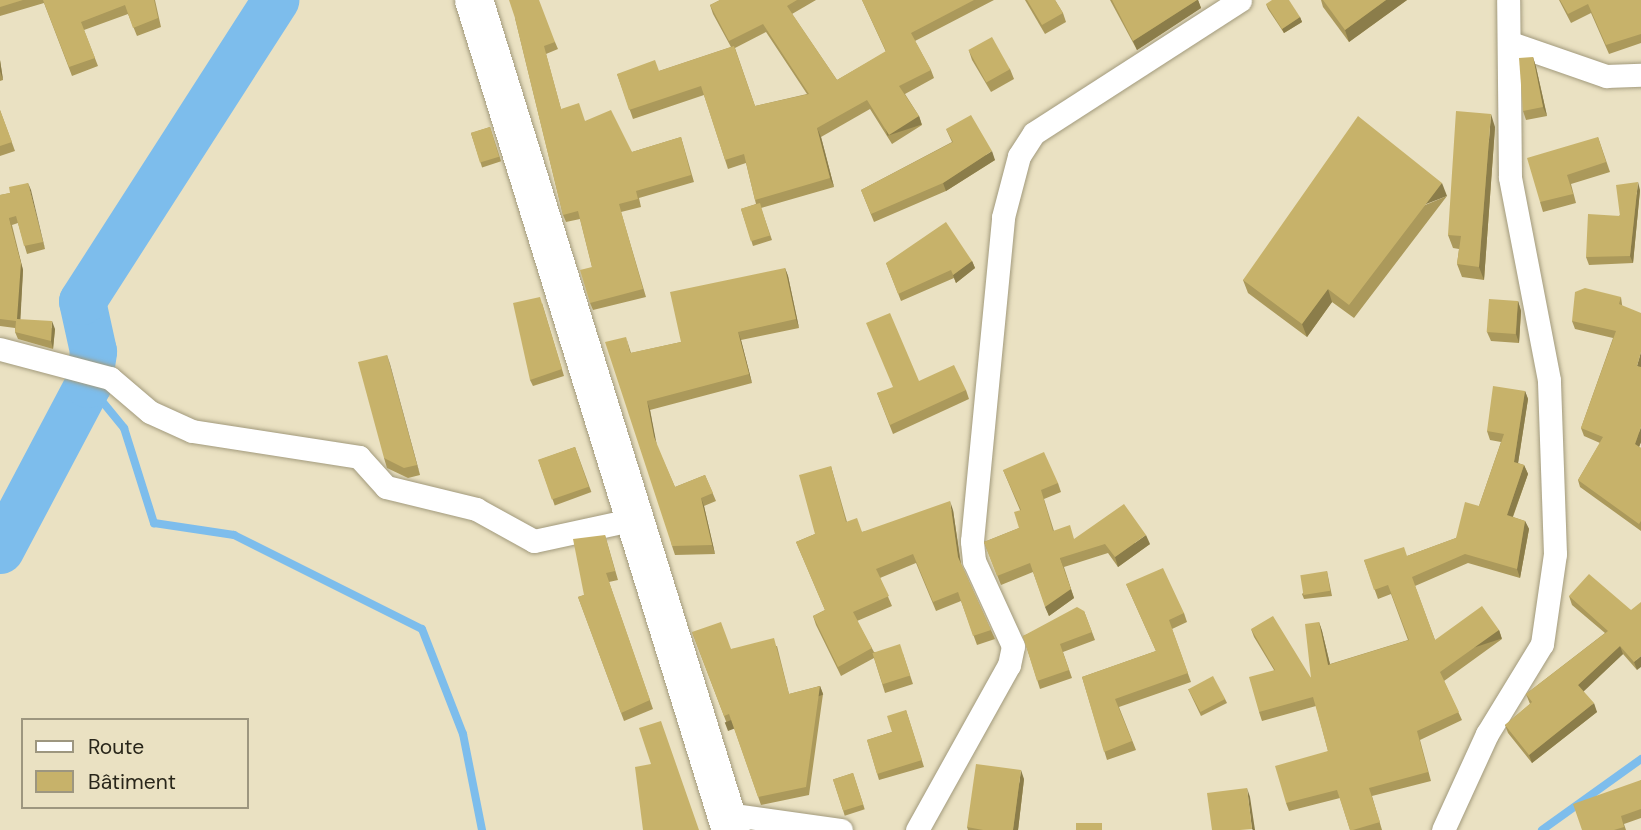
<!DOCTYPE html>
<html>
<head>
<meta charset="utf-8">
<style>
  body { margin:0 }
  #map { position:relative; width:1641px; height:830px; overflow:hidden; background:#eae1c2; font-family:"DM Sans",sans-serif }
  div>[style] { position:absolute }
  .stream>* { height:8px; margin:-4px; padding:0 4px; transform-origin:4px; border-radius:4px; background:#7dbdec }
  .river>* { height:47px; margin:-23.5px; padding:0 23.5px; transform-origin:23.5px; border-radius:23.5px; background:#7dbdec }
  .roads { filter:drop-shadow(0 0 2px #a29a7c) drop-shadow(0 0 2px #a29a7c) }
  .street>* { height:23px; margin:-11.5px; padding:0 11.5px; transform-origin:11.5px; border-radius:11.5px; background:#fff }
  .highway>* { height:38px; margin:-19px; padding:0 19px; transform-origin:19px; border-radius:19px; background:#fff }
  .wall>* { inset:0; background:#ab995b; transform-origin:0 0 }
  .shaded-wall>* { inset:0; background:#8b7d4a; transform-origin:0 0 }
  .building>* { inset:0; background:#c7b26a; transform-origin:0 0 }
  span { translate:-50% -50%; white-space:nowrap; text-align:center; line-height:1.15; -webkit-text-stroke:5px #eae1c2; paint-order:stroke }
  .legend { position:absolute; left:21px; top:718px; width:228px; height:91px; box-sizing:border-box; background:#eae1c2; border:2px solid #9d967f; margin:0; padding:9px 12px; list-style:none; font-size:21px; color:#29261a }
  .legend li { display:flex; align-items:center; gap:14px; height:35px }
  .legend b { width:35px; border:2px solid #9d967f }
</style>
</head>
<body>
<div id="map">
  <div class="stream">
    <i style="left:88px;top:384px;width:57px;rotate:50.7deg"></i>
    <i style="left:124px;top:428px;width:100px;rotate:72.5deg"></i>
    <i style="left:154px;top:523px;width:81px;rotate:8.5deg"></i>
    <i style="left:234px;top:535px;width:210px;rotate:26.6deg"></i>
    <i style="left:422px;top:629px;width:113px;rotate:68.7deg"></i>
    <i style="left:463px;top:734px;width:98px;rotate:78.8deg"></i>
    <i style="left:1542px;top:830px;width:122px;rotate:-35.6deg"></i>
  </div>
  <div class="river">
    <i style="left:0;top:550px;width:188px;rotate:-62.1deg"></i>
    <i style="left:88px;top:384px;width:33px;rotate:-81deg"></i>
    <i style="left:93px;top:351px;width:51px;rotate:-102.4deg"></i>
    <i style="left:82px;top:301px;width:358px;rotate:-57.3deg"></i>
  </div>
  <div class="roads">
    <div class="street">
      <i style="left:1511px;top:43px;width:101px;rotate:19.2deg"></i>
      <i style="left:1606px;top:76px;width:35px;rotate:-2deg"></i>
      <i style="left:0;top:349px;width:114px;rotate:14.8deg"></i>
      <i style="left:110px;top:378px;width:52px;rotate:40.4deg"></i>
      <i style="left:150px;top:412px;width:46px;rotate:24.3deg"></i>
      <i style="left:192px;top:431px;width:169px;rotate:8.8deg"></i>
      <i style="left:359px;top:457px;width:40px;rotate:48deg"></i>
      <i style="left:386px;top:487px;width:93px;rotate:13.7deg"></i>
      <i style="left:476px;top:509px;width:66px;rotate:28.9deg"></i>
      <i style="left:534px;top:541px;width:99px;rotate:-12.2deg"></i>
      <i style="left:727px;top:814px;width:115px;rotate:8deg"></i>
      <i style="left:917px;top:830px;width:189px;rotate:-60.9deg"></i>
      <i style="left:1009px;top:665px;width:19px;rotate:-78deg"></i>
      <i style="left:1013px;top:646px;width:94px;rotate:-114.6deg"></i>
      <i style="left:974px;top:561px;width:20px;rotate:-96deg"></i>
      <i style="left:972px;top:541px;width:325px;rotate:-84.5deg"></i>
      <i style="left:1003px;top:217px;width:63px;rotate:-75.3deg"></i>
      <i style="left:1019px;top:156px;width:27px;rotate:-57deg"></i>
      <i style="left:1034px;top:133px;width:245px;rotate:-32.8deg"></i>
      <i style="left:1443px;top:830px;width:106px;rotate:-65.4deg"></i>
      <i style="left:1487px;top:734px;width:105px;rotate:-58.6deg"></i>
      <i style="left:1542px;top:644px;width:91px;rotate:-81.8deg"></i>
      <i style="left:1555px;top:554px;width:174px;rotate:-92deg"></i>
      <i style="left:1549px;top:380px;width:207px;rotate:-100.9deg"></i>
      <i style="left:1510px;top:177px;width:177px;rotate:-90.6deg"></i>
    </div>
    <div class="highway">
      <i style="left:474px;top:0;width:869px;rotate:72.8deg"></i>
    </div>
  </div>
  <div class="wall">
    <i style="clip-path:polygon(0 0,155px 0,161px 27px,137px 36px,128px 14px,84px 30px,98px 66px,72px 76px,44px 3px,0 16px)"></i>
    <i style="clip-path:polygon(evenodd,720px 0,816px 0,792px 14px,837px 80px,886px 52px,862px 0,994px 0,915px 41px,931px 70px,934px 78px,905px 94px,919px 116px,922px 125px,892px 144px,870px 109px,821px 137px,834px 187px,761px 208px,772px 240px,753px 246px,741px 209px,756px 204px,746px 163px,728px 169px,704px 95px,633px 119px,617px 74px,659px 71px,731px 47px,713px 14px,710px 5px,720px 0,766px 32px,807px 94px,755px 106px,735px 48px,766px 32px)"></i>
    <i style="clip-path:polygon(1025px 0,1055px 0,1063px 13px,1066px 22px,1045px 34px)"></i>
    <i style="clip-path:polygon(1110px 0,1198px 0,1201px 8px,1137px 50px)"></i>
    <i style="clip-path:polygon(1321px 0,1407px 0,1349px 42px,1323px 7px)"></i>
    <i style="clip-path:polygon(1559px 0,1641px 0,1641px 43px,1609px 54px,1591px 13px,1571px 23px)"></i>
    <i style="clip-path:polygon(1266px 4px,1300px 17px,1302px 22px,1284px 33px,1268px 9px)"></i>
    <i style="clip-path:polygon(515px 18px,555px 42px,558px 49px,546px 54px,561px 109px,585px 121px,632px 152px,681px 137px,694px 182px,639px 198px,641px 207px,621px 212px,646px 297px,593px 310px,590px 303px,592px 267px,580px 219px,566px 222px,563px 215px)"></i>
    <i style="clip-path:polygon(969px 51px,1010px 69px,1014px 79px,991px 92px,972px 60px)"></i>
    <i style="clip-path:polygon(1533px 57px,1536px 67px,1547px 116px,1526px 120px,1523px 111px)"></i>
    <i style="clip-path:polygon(0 60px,3px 80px,0 81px)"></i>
    <i style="clip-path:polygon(0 110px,15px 151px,0 156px)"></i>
    <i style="left:490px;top:127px;width:36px;height:20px;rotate:72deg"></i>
    <i style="clip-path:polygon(1495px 127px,1484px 280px,1462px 277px,1457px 264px,1459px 249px,1453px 248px,1448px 235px)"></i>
    <i style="clip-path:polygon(946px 129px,995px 160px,946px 191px,874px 222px,861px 190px,952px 142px)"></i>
    <i style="clip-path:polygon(1598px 137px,1610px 172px,1571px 184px,1576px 203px,1543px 212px,1540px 202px)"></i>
    <i style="clip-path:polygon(28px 183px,45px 249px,27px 254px,18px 223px,12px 225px,23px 270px,20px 320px,55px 329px,53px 349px,18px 339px,15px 332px,15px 328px,0 326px,0 195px,10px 193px)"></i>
    <i style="clip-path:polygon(1640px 190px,1633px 263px,1589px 265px,1586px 257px)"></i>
    <i style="clip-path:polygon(1447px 196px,1354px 318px,1332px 302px,1307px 337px,1248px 293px,1243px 280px)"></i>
    <i style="clip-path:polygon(972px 261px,975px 268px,956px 283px,954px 278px,901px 301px,886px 263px)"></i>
    <i style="clip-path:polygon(785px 268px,788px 276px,799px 328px,741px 340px,752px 383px,650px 410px,656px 444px,675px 487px,705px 475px,716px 501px,704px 506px,715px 554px,675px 555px,672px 546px,626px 337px,631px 353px,681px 342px)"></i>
    <i style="clip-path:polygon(1621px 297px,1641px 442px,1639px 447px,1641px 448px,1641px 531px,1580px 487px,1578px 480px,1600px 443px,1584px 436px,1581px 428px,1613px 338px,1575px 329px,1572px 321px)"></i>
    <i style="clip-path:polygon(1518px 301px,1521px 311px,1519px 343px,1491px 341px,1487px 332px)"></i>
    <i style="clip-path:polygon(542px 303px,564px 376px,533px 386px,530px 380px)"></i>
    <i style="clip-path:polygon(387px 355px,420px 475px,408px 478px,387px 468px,384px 458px)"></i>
    <i style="clip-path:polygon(919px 381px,966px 390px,969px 399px,893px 434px,877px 393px)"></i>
    <i style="clip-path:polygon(1525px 391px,1528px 399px,1518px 463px,1524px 465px,1528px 474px,1513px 517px,1525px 521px,1529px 529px,1520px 578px,1468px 563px,1415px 586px,1435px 640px,1499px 630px,1502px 639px,1444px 681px,1462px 720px,1420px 740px,1431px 781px,1372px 796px,1382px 830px,1350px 830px,1340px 798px,1289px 811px,1286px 803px,1328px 751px,1316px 706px,1262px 721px,1259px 712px,1274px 670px,1254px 637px,1251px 629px,1311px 678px,1319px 622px,1322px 631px,1330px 664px,1408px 640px,1391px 594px,1378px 599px,1364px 560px,1407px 556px,1456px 538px,1479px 506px,1501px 442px,1490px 440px,1487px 431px)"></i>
    <i style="left:575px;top:447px;width:48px;height:39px;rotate:70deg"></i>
    <i style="clip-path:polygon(831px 466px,847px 522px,862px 532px,953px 510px,961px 564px,995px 639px,977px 645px,961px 601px,936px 611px,916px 563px,880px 578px,892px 606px,857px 621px,874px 652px,903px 654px,913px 684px,885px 693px,874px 658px,841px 676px,816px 625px,813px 616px,825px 610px,796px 542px,815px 534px)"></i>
    <i style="clip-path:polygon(1003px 470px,1058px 483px,1061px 492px,1044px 499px,1054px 531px,1074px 539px,1150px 544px,1118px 567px,1108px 553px,1064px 567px,1074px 598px,1049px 616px,1033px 572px,1001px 585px,984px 542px,1019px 528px,1020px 510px)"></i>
    <i style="clip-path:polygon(605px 535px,618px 580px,609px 582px,653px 709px,624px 721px,578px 597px,584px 595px)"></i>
    <i style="clip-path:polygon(1327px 571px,1332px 596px,1304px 599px,1302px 594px)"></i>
    <i style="clip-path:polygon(1126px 584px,1184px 613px,1187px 622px,1172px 629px,1191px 682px,1119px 707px,1136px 750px,1107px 760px,1082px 677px,1156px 651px)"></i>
    <i style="clip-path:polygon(1569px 596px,1631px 610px,1637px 670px,1623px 654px,1583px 691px,1597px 712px,1532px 763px,1508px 733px,1505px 725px,1530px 704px,1526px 694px,1605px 633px,1572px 605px)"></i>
    <i style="clip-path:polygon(1084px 611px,1095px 640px,1063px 652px,1072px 678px,1040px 689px,1023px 636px)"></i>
    <i style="clip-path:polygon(692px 632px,731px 649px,777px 646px,789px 694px,820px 686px,823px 694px,809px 795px,761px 805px,732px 722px,727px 724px)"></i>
    <i style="clip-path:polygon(1188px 689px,1225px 699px,1227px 703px,1201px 716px)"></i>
    <i style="clip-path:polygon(906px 710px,924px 767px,879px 780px,867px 740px,892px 732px)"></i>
    <i style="left:853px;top:773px;width:38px;height:21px;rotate:72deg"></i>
    <i style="clip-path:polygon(1024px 779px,1018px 830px,968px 830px,967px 827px)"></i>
    <i style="clip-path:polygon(1641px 780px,1641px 818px,1624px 824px,1626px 830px,1582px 830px)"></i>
  </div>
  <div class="shaded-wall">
    <i style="clip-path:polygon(1197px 0,1198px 0,1201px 8px,1137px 50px,1133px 41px)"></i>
    <i style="clip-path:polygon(1386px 0,1407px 0,1349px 42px,1345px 30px)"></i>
    <i style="clip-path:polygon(1300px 17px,1302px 22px,1284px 33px,1282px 29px)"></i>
    <i style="clip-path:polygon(1533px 57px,1536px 67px,1547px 116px,1543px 107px)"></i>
    <i style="clip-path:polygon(0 60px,3px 80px,0 71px)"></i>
    <i style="clip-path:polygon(1491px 114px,1495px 127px,1484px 280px,1479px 267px)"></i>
    <i style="left:919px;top:116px;width:9px;height:36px;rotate:72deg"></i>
    <i style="clip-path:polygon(817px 128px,821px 137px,834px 187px,830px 178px)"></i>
    <i style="clip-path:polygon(992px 151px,995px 160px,946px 191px,943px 183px)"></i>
    <i style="clip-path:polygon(1638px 182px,1640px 190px,1633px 263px,1630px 256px)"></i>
    <i style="clip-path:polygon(28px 183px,31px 190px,45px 249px,43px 242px)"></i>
    <i style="left:1442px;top:183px;width:14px;height:153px;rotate:69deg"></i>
    <i style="clip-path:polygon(9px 218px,23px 270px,20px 327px,17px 319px)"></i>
    <i style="clip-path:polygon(972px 261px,975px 268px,956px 283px,953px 275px)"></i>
    <i style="clip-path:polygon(785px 268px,788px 276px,799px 328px,796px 319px)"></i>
    <i style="clip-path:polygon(1328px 289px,1332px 302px,1307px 337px,1302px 324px)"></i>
    <i style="clip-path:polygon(1518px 301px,1521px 311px,1519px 343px,1516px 334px)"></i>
    <i style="clip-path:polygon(52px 321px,55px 329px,53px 349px,51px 341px)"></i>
    <i style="clip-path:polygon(738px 332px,741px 340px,752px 383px,749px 374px)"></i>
    <i style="clip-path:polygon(1641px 352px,1641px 369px,1637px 366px)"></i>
    <i style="clip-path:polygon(387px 355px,390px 364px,420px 475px,417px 465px)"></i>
    <i style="clip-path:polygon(1525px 391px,1528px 399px,1517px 470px,1514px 462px)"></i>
    <i style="clip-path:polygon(647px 401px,650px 410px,657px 446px,654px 437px)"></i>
    <i style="clip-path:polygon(1641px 427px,1641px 442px,1637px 452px,1635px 444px)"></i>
    <i style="clip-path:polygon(1524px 465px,1528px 474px,1510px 524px,1507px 515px)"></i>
    <i style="clip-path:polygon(701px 498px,704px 506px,715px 554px,712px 545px)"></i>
    <i style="clip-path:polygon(950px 501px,953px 510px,961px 566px,958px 557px)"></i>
    <i style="clip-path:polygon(1525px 521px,1529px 529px,1520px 578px,1517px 569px)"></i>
    <i style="clip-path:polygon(1146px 535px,1150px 544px,1118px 567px,1115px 557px)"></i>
    <i style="clip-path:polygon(1060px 558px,1074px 598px,1049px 616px,1045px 607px)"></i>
    <i style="clip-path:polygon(1319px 622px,1322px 631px,1332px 673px,1328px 665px)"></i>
    <i style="left:1499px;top:630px;width:9px;height:72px;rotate:72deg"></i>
    <i style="clip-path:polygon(1620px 646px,1623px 654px,1581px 694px,1578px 685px)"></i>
    <i style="clip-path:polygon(1641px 656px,1641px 667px,1637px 670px,1634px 662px)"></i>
    <i style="left:820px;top:686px;width:9px;height:102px;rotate:69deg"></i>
    <i style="clip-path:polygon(1594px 703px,1597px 712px,1532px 763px,1529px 755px)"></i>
    <i style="clip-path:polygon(1021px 770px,1024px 779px,1018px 830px,1013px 830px)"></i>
    <i style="clip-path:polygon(1247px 788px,1250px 797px,1255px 830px,1253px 830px,1252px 829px)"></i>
  </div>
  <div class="building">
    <i style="clip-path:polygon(0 0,23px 0,0 7px)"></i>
    <i style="clip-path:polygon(43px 0,154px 0,158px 18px,133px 28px,125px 5px,81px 22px,95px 58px,69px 67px)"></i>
    <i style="clip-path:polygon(509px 0,539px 0,555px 42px,544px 46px,561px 109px,579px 103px,585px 121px,611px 110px,632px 152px,681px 137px,691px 175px,636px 191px,638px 199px,619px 204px,643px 289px,590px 303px,580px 270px,592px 267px,578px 211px,563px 215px,515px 18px)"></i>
    <i style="clip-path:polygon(720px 0,797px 0,787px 6px,837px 80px,886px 51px,862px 0,974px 0,911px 33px,931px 70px,899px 86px,919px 116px,889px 135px,867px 100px,817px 128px,830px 178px,755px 200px,744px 154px,725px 160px,701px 86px,629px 110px,617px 74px,655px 60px,659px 71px,734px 46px,755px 106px,809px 94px,763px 24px,729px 41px,710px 5px)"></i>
    <i style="clip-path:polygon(1027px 0,1055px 0,1063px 13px,1042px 25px)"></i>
    <i style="clip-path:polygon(1112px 0,1197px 0,1133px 41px)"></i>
    <i style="clip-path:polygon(1272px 0,1289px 0,1300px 17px,1282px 29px,1266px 4px)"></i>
    <i style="clip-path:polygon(1323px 0,1386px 0,1345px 30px)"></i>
    <i style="clip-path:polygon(1560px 0,1641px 0,1641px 34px,1606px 45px,1588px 4px,1568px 14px)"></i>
    <i style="left:992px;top:37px;width:37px;height:27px;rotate:61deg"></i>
    <i style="clip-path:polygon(1533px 57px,1543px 107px,1523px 111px,1519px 58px)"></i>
    <i style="clip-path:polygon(0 110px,12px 142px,0 146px)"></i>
    <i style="clip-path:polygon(1456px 111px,1491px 114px,1479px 267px,1457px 264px,1461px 236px,1448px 235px)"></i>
    <i style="clip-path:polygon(971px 115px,992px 151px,943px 183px,871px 214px,861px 190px,953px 142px,946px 129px)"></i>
    <i style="clip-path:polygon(1358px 116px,1442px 183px,1349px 305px,1328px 289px,1302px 324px,1243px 280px)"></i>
    <i style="left:490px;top:127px;width:31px;height:20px;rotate:73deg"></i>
    <i style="clip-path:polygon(1598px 137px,1606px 162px,1567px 175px,1573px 194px,1540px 202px,1527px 158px)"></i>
    <i style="clip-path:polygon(1638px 182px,1630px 256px,1586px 257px,1588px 214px,1620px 216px,1616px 185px)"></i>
    <i style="clip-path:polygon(28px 183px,43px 242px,24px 246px,16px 216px,9px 218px,21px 263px,17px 319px,52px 321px,51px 341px,15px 332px,16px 321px,0 319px,0 195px,10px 193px,9px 187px)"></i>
    <i style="left:760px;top:203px;width:34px;height:20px;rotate:73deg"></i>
    <i style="clip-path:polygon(946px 222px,972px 261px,953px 275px,951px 270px,898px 294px,886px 263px)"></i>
    <i style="clip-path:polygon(785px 268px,796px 319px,738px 332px,749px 374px,647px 401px,654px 437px,675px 487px,705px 475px,713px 493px,701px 498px,712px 545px,672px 546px,605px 342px,626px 337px,630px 353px,681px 342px,670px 292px)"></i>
    <i style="clip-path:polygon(1585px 288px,1621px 297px,1619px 304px,1641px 313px,1641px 352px,1637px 366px,1641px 367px,1641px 427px,1635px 444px,1641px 448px,1641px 521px,1639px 524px,1578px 480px,1603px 437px,1581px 428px,1616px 331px,1572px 321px,1575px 292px)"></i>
    <i style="clip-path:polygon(540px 297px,562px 369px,530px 380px,513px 303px)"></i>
    <i style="left:1489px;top:299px;width:29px;height:33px;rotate:4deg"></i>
    <i style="clip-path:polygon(890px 313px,919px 381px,954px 365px,966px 390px,890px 425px,877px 393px,893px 387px,866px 323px)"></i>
    <i style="clip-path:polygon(387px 355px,417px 465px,404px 468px,384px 458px,358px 362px)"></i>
    <i style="clip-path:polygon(1493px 386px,1525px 391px,1514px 462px,1524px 465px,1507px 515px,1525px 521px,1517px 569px,1465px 554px,1412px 577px,1435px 640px,1482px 606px,1499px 630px,1440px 672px,1459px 712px,1417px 731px,1428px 772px,1369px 788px,1380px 822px,1353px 830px,1350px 830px,1337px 790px,1286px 803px,1275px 766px,1328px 751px,1313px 697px,1259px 712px,1249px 677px,1275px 670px,1251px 629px,1273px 616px,1311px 678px,1305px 624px,1319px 622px,1328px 665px,1409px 640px,1388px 585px,1374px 590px,1364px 560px,1404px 547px,1407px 556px,1456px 538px,1465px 502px,1479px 506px,1504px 434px,1487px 431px)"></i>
    <i style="left:575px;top:447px;width:42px;height:39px;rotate:71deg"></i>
    <i style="clip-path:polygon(1044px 452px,1058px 483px,1041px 490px,1053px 531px,1070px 525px,1074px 539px,1124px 504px,1146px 535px,1115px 557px,1105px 544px,1060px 558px,1071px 589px,1045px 607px,1030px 563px,997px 576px,984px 542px,1019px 528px,1014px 512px,1021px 510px,1003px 470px)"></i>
    <i style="clip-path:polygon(831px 466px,846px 522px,857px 518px,862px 532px,950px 501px,958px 557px,991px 630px,973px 636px,958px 592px,933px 602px,913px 554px,876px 569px,889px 596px,853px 612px,872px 648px,838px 667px,813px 616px,825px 610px,796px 542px,815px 534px,799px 475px)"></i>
    <i style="clip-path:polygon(605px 535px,615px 571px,606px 573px,650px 700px,621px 713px,578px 597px,584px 595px,573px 539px)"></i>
    <i style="clip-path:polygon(1163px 568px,1184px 613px,1169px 620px,1188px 673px,1115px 699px,1132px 741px,1104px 752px,1082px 677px,1156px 651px,1126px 584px)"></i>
    <i style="left:1327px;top:571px;width:20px;height:27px;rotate:81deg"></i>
    <i style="clip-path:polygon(1589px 574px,1631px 610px,1641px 602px,1641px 656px,1634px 662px,1620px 646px,1578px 685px,1594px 703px,1529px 755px,1505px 725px,1532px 702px,1526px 694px,1608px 631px,1569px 596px)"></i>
    <i style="clip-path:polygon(1077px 607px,1084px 611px,1092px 632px,1060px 644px,1069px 670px,1037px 681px,1023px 636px)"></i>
    <i style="clip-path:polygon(721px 622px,731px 649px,774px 638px,789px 694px,820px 686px,806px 787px,758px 797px,729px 714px,724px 716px,692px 632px)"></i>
    <i style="left:900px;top:644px;width:33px;height:29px;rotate:72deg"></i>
    <i style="left:1213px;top:676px;width:26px;height:28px;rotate:62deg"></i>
    <i style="clip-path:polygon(906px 710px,922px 760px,877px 774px,867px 740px,892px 732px,887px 716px)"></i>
    <i style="clip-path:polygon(661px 721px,699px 830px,643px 830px,635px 767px,651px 764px,639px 728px)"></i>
    <i style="clip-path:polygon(976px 764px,1021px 770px,1013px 830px,983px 830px,967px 827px)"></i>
    <i style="left:853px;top:773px;width:33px;height:21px;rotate:72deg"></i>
    <i style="clip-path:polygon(1641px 780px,1641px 809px,1621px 816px,1624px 827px,1614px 830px,1582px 830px,1573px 804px)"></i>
    <i style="clip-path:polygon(1247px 788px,1252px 829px,1240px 830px,1212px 830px,1207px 793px)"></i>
    <i style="left:1076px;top:823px;width:26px;height:7px"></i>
  </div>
  <ul class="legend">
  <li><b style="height:9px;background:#fff"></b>Route</li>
  <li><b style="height:19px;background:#c7b26a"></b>Bâtiment</li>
  </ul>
</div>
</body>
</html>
